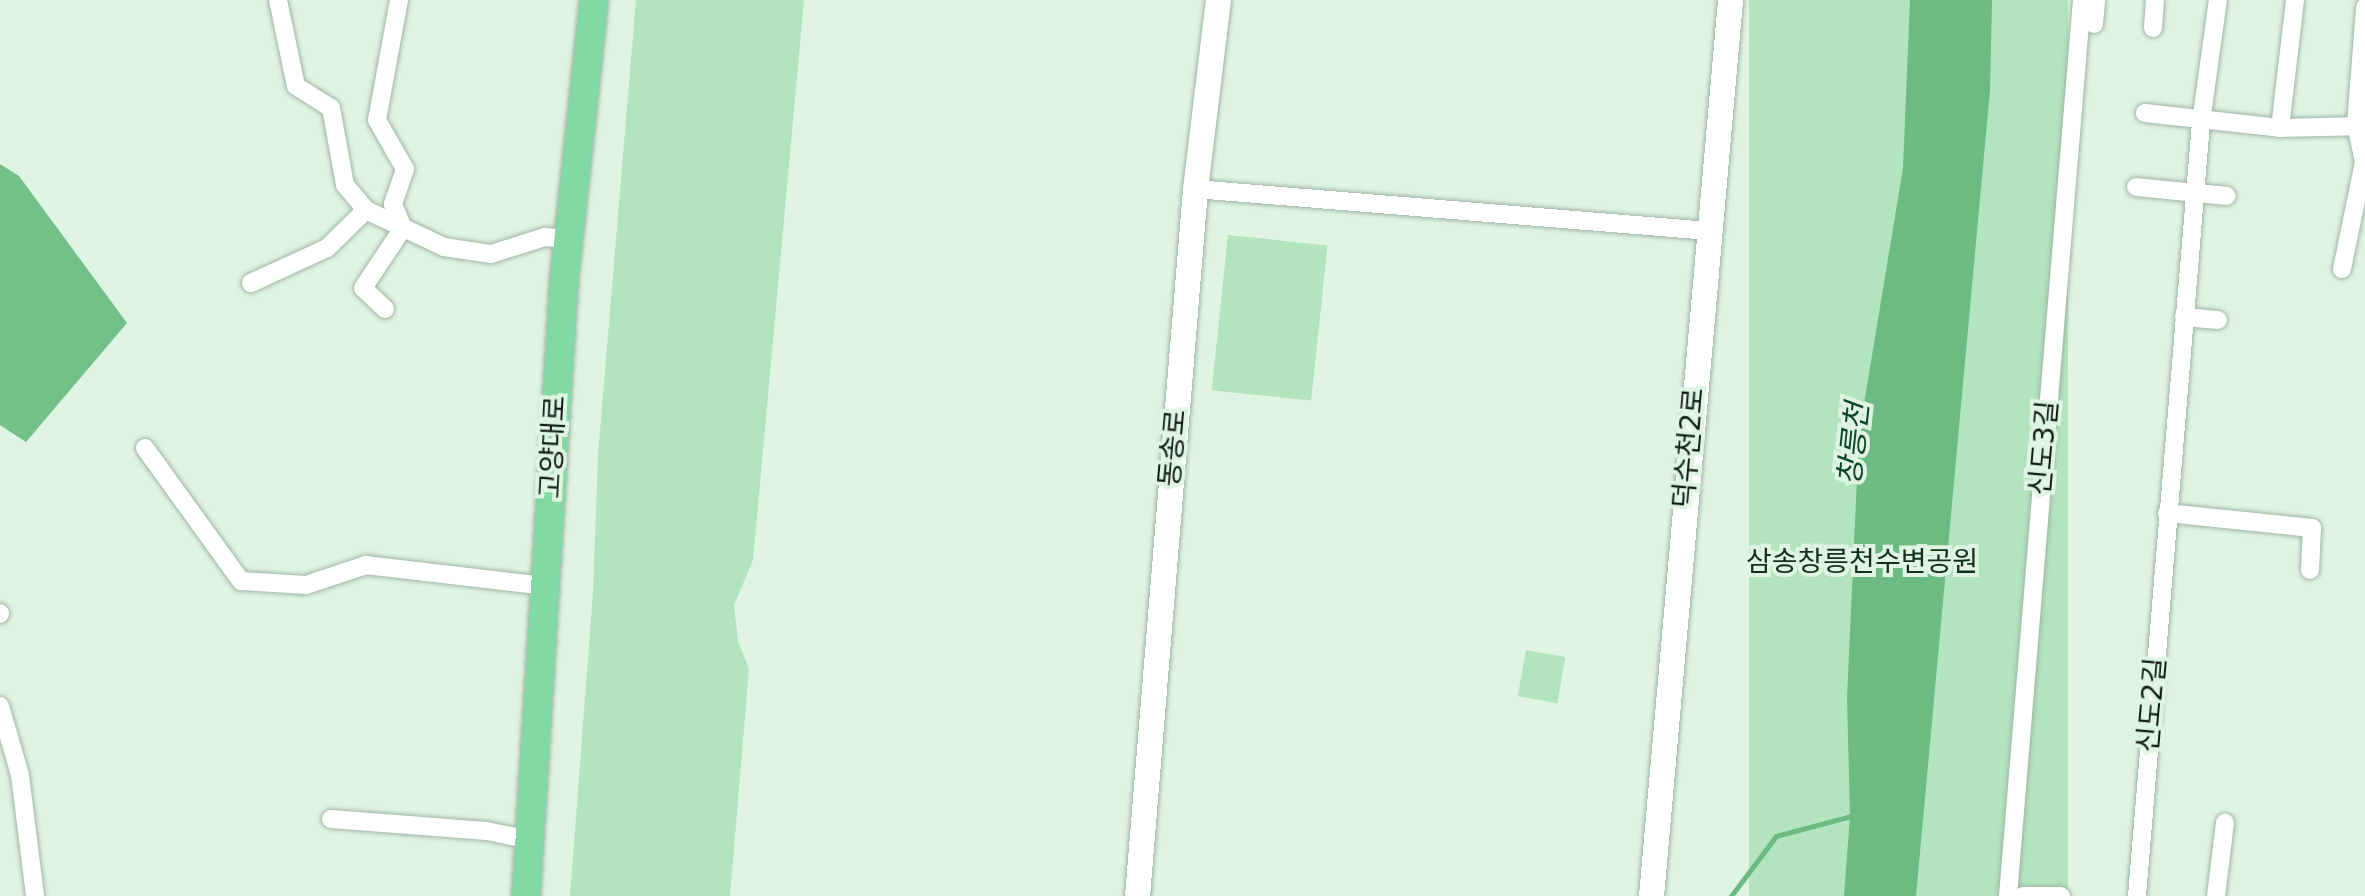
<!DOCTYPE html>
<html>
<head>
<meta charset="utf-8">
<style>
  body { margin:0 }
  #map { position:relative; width:2365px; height:896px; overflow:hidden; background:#dff4e3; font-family:"DejaVu Sans","Noto Sans KR",sans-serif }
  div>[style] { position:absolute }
  .green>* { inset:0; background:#b2e4bd; transform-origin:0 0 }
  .forest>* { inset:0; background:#73c188 }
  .water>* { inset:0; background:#6cbb82 }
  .stream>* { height:5px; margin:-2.5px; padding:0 2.5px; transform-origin:2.5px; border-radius:2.5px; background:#6cbb82 }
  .roads { filter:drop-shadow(0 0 2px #a0b4a4) drop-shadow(0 0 2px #a0b4a4) }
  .street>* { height:18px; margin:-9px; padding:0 9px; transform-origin:9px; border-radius:9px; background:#fff }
  .secondary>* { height:25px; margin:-12.5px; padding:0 12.5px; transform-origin:12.5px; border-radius:12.5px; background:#fff }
  .primary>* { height:28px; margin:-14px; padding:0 14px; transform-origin:14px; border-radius:14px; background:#81d9a4 }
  span { translate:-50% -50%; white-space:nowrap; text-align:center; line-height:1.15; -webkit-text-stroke:8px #dff4e3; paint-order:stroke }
  .street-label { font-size:28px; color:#141c16 }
  .park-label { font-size:28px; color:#10311a }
  .water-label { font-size:30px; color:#0b4823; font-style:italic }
</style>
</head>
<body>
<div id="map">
  <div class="green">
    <i style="clip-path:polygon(636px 0,804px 0,753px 560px,734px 605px,738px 641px,749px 669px,730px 896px,570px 896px,593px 593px,598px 455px)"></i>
    <i style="left:1749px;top:0;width:319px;height:899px"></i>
    <i style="left:1228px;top:235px;width:100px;height:156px;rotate:6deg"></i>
    <i style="left:1526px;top:650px;width:40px;height:47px;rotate:10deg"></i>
  </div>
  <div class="forest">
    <i style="clip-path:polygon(0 164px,19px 176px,127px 323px,26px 442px,0 425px)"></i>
  </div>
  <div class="water">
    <i style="clip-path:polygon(1910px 0,1992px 0,1990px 90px,1916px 896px,1844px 896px,1850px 816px,1847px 698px,1859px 434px,1903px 168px)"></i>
  </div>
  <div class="stream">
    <i style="left:1731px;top:896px;width:75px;rotate:-53.1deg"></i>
    <i style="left:1776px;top:836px;width:82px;rotate:-14.9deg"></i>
  </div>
  <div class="roads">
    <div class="street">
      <i style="left:278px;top:0;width:88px;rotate:78.2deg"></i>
      <i style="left:296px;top:86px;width:41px;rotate:32.2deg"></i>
      <i style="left:331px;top:108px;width:78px;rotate:79.7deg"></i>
      <i style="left:345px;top:185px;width:33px;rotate:50deg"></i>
      <i style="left:366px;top:210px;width:86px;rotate:25.4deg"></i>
      <i style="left:444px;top:247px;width:48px;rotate:8.5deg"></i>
      <i style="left:491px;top:254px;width:57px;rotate:-17.5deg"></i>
      <i style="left:545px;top:237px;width:23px;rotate:5deg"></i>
      <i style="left:2094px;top:24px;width:24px;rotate:-85deg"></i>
      <i style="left:2153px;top:28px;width:28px;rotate:-86deg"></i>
      <i style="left:2145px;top:113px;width:136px;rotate:6.3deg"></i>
      <i style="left:2280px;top:128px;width:85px;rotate:-1.3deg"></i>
      <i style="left:2280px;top:128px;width:129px;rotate:-83.3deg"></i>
      <i style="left:2136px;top:187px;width:91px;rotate:5.6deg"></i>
      <i style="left:1195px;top:189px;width:516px;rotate:4.67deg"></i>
      <i style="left:2342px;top:269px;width:109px;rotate:-78.4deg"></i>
      <i style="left:2364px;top:162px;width:38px;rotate:-102deg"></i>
      <i style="left:2356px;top:125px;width:118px;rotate:-85.6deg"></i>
      <i style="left:251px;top:283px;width:84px;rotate:-24.7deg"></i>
      <i style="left:327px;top:248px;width:54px;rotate:-44.3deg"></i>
      <i style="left:385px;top:309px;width:30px;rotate:-136deg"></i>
      <i style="left:363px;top:288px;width:72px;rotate:-56.3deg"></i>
      <i style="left:403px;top:228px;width:26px;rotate:-113deg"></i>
      <i style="left:393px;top:204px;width:37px;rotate:-71deg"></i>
      <i style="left:405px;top:169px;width:56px;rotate:-119.7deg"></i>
      <i style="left:377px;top:120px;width:122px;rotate:-79.6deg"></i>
      <i style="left:2184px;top:317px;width:34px;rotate:5deg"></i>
      <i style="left:145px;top:448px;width:164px;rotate:54.2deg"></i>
      <i style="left:241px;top:581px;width:65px;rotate:3.5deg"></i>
      <i style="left:306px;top:585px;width:63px;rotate:-18.4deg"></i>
      <i style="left:366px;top:565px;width:181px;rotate:6.7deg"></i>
      <i style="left:2167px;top:513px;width:146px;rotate:5.9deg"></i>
      <i style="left:2312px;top:528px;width:42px;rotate:92.7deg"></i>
      <i style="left:0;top:613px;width:1px;rotate:90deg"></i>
      <i style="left:0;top:706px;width:72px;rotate:73.8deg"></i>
      <i style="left:20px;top:775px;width:122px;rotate:82.9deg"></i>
      <i style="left:331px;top:819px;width:156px;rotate:4.4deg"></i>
      <i style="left:487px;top:831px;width:44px;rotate:11.8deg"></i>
      <i style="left:2008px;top:896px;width:899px;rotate:-85.28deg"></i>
      <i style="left:2023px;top:896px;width:38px"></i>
      <i style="left:2137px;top:896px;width:777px;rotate:-85.27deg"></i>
      <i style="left:2201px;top:122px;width:123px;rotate:-82.1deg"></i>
      <i style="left:2216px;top:896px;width:74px;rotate:-83deg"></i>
    </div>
    <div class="secondary">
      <i style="left:1137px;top:896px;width:709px;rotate:-85.31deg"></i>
      <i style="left:1195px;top:189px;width:190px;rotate:-83.1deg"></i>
      <i style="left:1651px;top:896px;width:899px;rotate:-84.96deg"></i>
    </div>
    <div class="primary">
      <i style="left:526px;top:896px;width:616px;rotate:-86.46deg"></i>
      <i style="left:564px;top:281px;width:283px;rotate:-83.9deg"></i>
    </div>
  </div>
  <div class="street-label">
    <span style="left:553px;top:447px;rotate:-87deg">고양대로</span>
    <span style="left:1173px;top:448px;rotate:-85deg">동송로</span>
    <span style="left:1689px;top:448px;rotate:-85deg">덕수천2로</span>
    <span style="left:2044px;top:448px;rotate:-85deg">신도3길</span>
    <span style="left:2152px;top:705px;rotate:-85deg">신도2길</span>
  </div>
  <div class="park-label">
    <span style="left:1862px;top:562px">삼송창릉천수변공원</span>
  </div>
  <div class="water-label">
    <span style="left:1854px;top:444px;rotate:-84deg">창릉천</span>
  </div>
</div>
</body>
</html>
